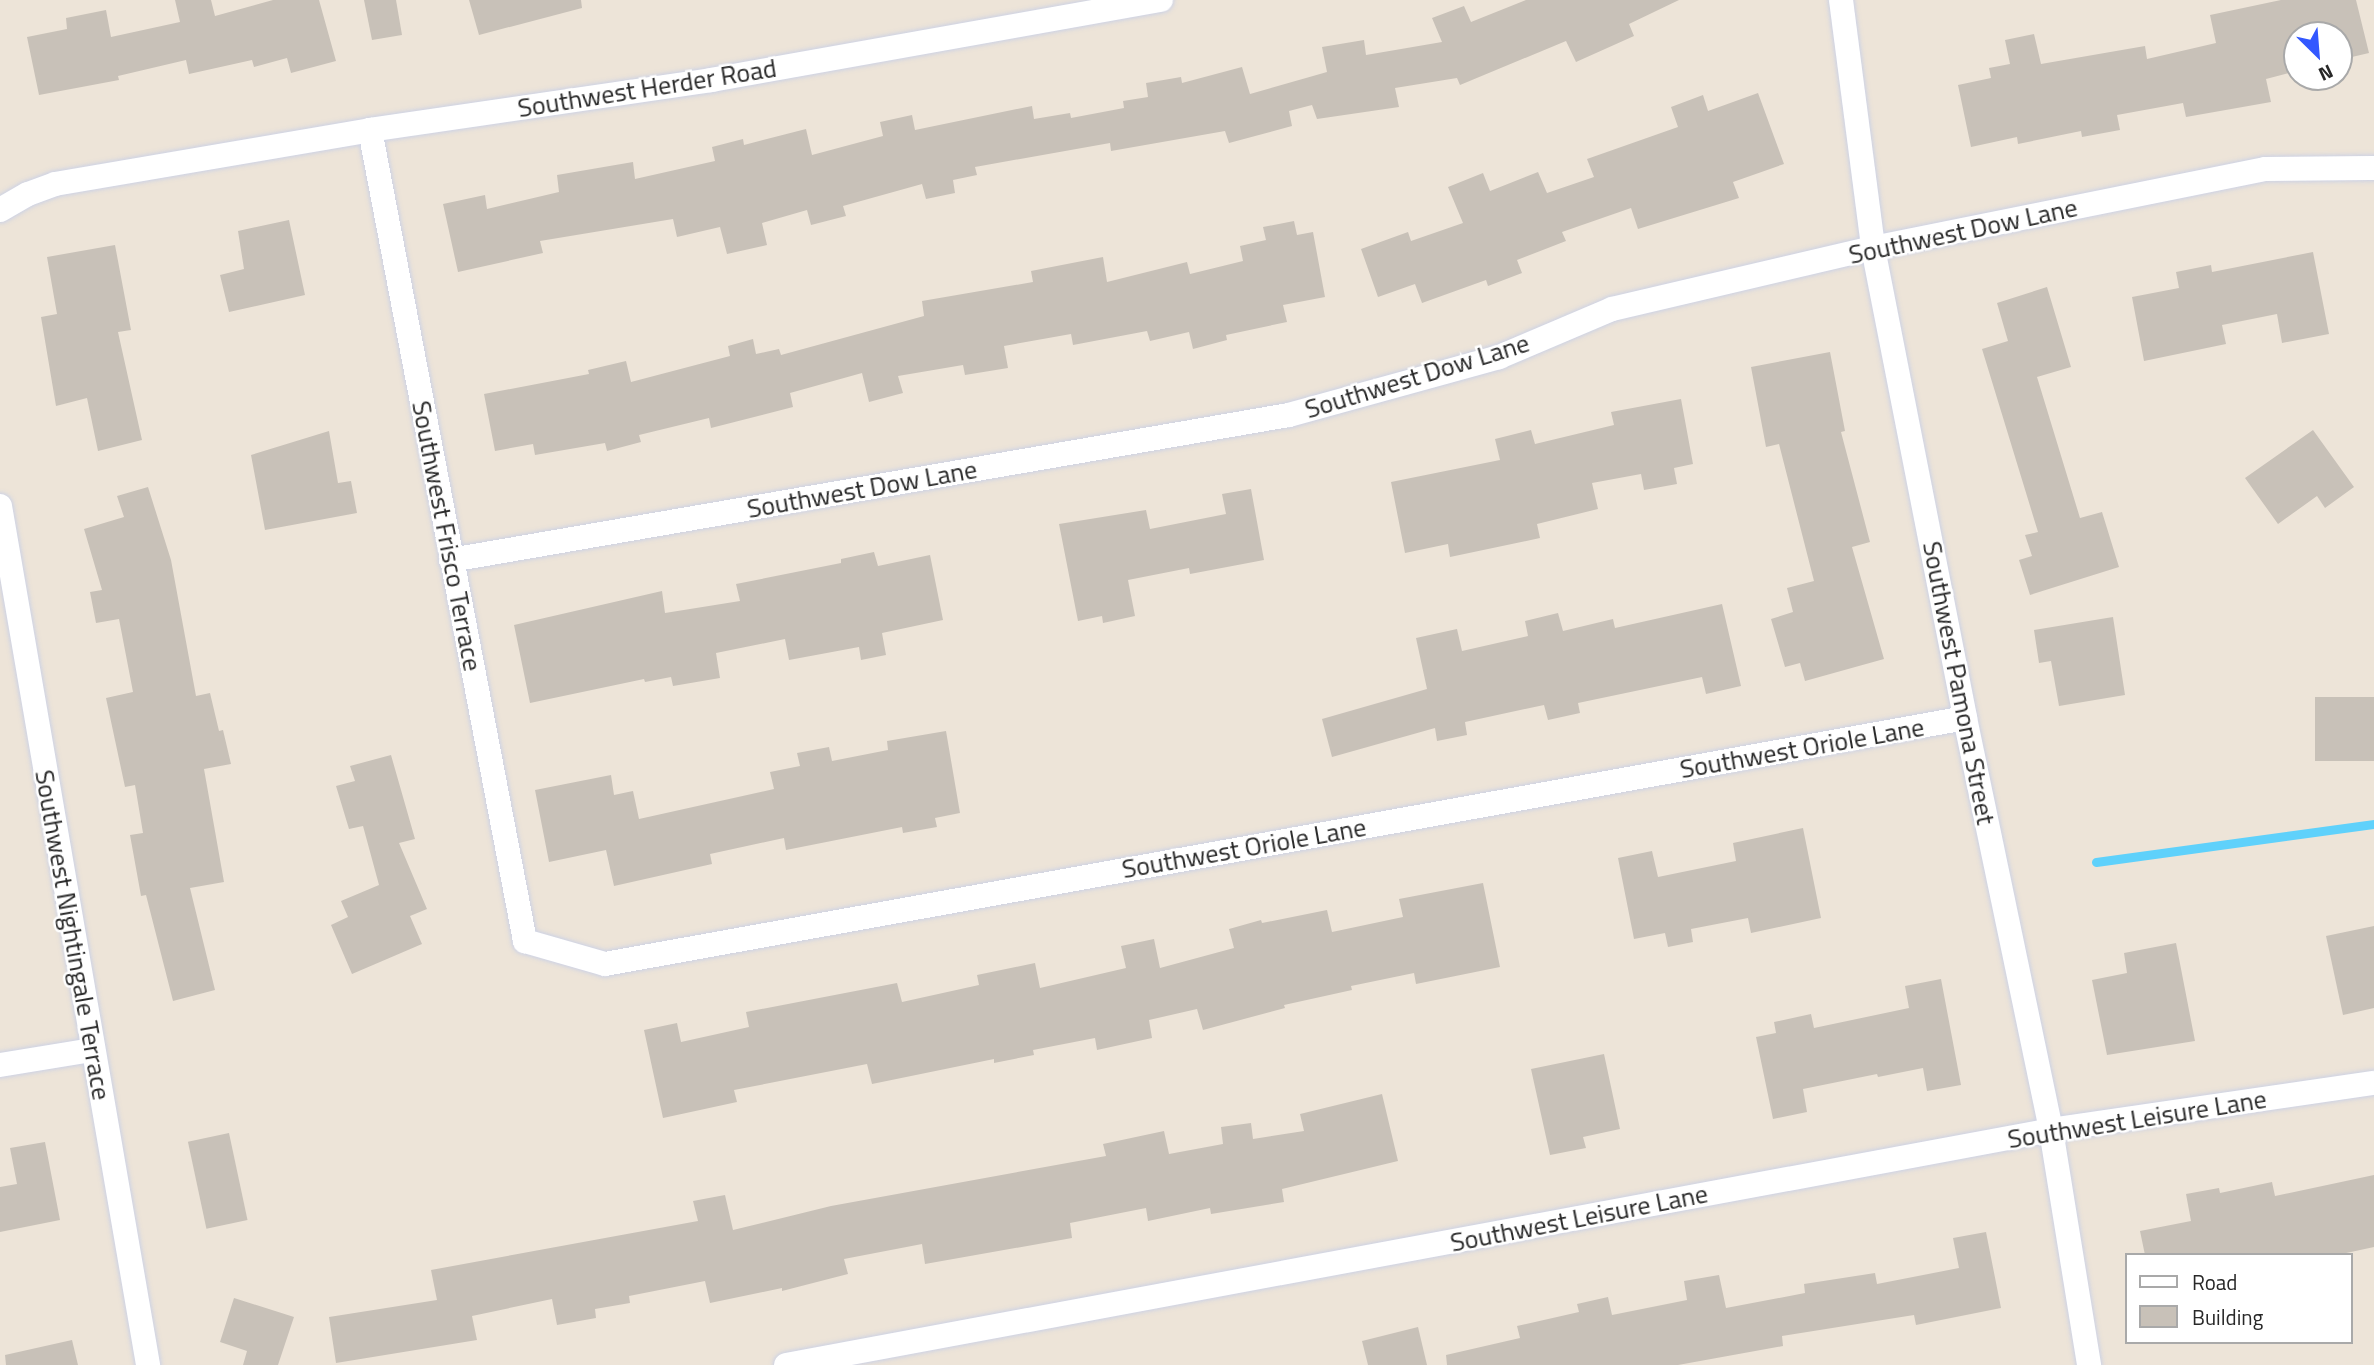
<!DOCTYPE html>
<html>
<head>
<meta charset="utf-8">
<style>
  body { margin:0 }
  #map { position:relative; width:2374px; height:1365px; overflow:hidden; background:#ede4d8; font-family:"Titillium Web",sans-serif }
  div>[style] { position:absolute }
  .stream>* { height:9px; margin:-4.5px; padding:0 4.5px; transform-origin:4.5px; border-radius:4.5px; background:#5fd1fb }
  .building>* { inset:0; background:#c8c1b8; transform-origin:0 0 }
  .roads { filter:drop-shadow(0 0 2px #cdd2e4) drop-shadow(0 0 2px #cdd2e4) }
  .street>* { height:24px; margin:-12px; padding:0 12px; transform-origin:12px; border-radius:12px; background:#fff }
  span { translate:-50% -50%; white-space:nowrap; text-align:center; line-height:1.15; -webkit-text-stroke:5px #fff; paint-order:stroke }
  .street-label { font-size:26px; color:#282828 }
  .legend { position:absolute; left:2125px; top:1253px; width:228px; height:91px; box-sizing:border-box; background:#fff; border:2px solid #a9a9a9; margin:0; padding:9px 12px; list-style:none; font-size:21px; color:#282828 }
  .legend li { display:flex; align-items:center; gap:14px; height:35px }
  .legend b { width:35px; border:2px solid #a9a9a9 }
  .north { position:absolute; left:2283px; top:21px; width:70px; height:70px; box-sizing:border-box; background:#fff; border:2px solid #a9a9a9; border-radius:50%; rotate:155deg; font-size:19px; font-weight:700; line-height:28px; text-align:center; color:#282828 }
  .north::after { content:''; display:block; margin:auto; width:24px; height:32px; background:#3358ff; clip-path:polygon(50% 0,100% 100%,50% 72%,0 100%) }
</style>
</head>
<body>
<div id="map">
  <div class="stream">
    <i style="left:2096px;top:862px;width:281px;rotate:-7.8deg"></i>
  </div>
  <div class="building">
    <i style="clip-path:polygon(175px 0,211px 0,215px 16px,273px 0,319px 0,336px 61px,291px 73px,287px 58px,254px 67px,252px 60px,189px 74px,186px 60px,118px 76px,119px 80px,39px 95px,27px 37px,67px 29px,66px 18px,106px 10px,111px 37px,180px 22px)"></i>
    <i style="clip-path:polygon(364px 0,396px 0,402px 35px,372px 40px)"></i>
    <i style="clip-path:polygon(469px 0,581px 0,582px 8px,479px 35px)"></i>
    <i style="clip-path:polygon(1526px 0,1679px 0,1629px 24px,1634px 36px,1576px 62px,1566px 41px,1460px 85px,1457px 78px,1395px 88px,1399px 107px,1317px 119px,1312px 105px,1289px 111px,1292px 126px,1229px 143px,1225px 131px,1111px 151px,1110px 143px,975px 167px,977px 175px,953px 180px,955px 193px,926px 199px,922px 184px,843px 206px,846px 216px,811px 225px,807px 210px,762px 223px,767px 245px,727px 254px,720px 227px,677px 237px,673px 219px,540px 241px,543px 253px,458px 272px,443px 204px,485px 195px,487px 209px,559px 192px,557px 175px,633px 162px,635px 179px,715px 161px,712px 147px,743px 139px,744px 145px,806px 129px,812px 155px,883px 136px,880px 122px,912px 115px,915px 130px,1032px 106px,1034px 119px,1070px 113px,1071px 118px,1124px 108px,1123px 101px,1148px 97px,1146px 83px,1181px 77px,1182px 83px,1242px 67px,1250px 94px,1327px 72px,1322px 47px,1364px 40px,1366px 55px,1442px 42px,1432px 18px,1464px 6px,1471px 22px)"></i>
    <i style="clip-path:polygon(2281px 0,2356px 0,2369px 53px,2339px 60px,2339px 35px,2297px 35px,2297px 71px,2266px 79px,2271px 102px,2186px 117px,2183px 103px,2117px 115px,2120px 130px,2082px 137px,2081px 131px,2018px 144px,2017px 137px,1971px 147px,1958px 85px,1991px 78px,1989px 68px,2010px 64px,2005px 40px,2034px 34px,2041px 64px,2145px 46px,2147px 59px,2216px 43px,2210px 15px)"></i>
    <i style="clip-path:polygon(1758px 93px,1784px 164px,1733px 182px,1739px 198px,1638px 229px,1631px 208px,1562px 232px,1566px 241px,1517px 260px,1522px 273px,1488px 286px,1486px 280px,1422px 303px,1415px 284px,1378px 297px,1361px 249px,1408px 232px,1411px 241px,1463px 223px,1448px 187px,1483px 173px,1490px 191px,1538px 172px,1547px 193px,1594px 177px,1587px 159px,1678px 127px,1671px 107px,1703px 95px,1708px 111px)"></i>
    <i style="clip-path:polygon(289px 220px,305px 295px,229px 312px,220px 275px,244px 269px,238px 231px)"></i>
    <i style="clip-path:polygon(1294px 221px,1297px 235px,1313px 232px,1325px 297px,1283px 305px,1287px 322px,1226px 335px,1227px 340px,1193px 349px,1189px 332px,1150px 341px,1147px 331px,1073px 345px,1071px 334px,1004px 346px,1008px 368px,965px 375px,963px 365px,898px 376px,903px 393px,869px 402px,862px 373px,790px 393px,793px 407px,711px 428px,709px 418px,639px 435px,641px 442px,607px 451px,605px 443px,535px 455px,533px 444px,495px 451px,484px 394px,589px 374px,588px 370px,626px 361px,631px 382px,730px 356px,728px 346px,753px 339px,756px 354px,779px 349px,781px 355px,924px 316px,922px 301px,1033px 282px,1031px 271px,1103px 257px,1107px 282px,1187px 262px,1190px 274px,1243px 261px,1240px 246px,1266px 240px,1263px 227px)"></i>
    <i style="clip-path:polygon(115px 245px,131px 330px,118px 332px,142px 440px,98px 451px,87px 398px,56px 406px,41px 317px,57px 314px,47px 257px)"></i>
    <i style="clip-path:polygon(2313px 252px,2329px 334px,2282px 343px,2277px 314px,2222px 325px,2226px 344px,2144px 361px,2132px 297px,2179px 288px,2176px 272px,2211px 265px,2212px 272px)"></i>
    <i style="clip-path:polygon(2047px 287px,2071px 367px,2037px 377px,2080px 518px,2102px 512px,2119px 567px,2030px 595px,2019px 560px,2032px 556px,2025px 535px,2038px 532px,1982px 349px,2008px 341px,1997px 303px)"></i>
    <i style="clip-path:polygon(1830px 352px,1845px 431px,1841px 432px,1870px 542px,1852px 547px,1884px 659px,1805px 681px,1800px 663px,1785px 667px,1771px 619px,1793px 612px,1787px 588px,1814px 581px,1779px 444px,1766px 447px,1751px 367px)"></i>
    <i style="clip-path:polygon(1681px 399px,1693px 464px,1674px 468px,1677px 484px,1644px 490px,1641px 474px,1592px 483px,1598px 509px,1537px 524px,1540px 538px,1450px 557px,1448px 544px,1405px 553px,1391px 482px,1500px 460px,1495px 439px,1531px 430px,1535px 444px,1614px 425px,1611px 412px)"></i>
    <i style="clip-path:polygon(2313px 430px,2354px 487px,2325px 508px,2317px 496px,2278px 524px,2245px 478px)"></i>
    <i style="clip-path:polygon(329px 431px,338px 483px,351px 481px,357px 513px,265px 530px,251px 455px)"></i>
    <i style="clip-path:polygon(148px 487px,171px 560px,196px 696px,210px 693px,219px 731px,223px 730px,231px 764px,204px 769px,224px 882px,190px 888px,215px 990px,173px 1001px,146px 895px,141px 896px,130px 835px,143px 833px,135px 785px,125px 787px,106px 698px,133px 692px,119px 619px,96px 623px,90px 592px,102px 590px,84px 529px,124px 517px,117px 496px)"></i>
    <i style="clip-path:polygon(1251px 489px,1264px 560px,1190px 574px,1189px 568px,1128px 580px,1135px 616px,1103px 623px,1102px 616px,1078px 621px,1059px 524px,1146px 510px,1150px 529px,1226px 514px,1222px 494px)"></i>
    <i style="clip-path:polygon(874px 552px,878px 566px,930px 555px,943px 620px,882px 633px,886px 655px,861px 660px,859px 647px,789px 660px,785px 639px,716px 653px,720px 678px,673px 686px,671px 677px,645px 682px,644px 679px,530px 703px,514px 625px,662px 591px,665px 613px,740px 601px,736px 584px,841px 563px,841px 559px)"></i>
    <i style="clip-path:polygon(1722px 604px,1741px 686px,1706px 694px,1702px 677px,1578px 703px,1580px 713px,1548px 720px,1544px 705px,1465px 722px,1467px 735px,1437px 741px,1435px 728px,1332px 757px,1322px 719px,1427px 689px,1416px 638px,1457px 629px,1462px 651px,1528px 636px,1525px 621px,1558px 613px,1563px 631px,1613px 619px,1615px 628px)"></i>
    <i style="clip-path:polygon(2113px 617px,2125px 695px,2059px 706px,2051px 661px,2039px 663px,2034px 630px)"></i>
    <i style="left:2374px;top:697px;width:64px;height:59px;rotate:90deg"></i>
    <i style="clip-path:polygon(946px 731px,960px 813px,935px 818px,937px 827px,903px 833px,902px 827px,786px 850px,784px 838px,710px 854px,712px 864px,614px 886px,606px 850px,549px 862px,535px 790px,611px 775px,614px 795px,633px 791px,639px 819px,774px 789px,770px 772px,800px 766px,797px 753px,829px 747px,832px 761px,888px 750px,887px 741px)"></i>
    <i style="clip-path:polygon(391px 755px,415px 839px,399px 843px,427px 909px,410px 916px,422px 944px,352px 974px,331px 925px,348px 917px,341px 901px,379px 885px,363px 826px,349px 829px,336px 786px,355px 781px,350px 766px)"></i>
    <i style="clip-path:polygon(1803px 828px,1821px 918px,1751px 933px,1748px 918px,1691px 929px,1693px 942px,1668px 947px,1665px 933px,1634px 939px,1618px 858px,1652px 851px,1658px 877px,1736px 861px,1733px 843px)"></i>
    <i style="clip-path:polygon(1483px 883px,1500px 967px,1416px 984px,1414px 973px,1351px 986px,1352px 990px,1284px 1005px,1285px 1008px,1203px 1030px,1197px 1009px,1149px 1020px,1152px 1038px,1097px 1050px,1095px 1038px,1033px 1050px,1034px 1055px,994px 1063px,994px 1059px,872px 1084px,867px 1064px,734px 1090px,737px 1102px,663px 1118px,644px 1030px,677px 1023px,681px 1042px,749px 1027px,746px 1012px,897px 983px,902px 1002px,979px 985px,977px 975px,1035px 963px,1040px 988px,1126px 968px,1121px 946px,1154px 939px,1160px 968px,1234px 948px,1229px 929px,1261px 920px,1262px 923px,1327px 910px,1332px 932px,1403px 917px,1399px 899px)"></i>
    <i style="clip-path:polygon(2374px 926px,2374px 1008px,2343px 1015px,2326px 936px)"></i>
    <i style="clip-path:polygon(2176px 943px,2195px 1041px,2107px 1055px,2092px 980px,2127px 973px,2124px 953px)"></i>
    <i style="clip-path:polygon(1941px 979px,1961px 1085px,1927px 1091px,1923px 1068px,1878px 1077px,1877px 1074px,1803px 1089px,1807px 1112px,1773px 1119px,1756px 1037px,1776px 1033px,1774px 1022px,1811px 1014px,1814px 1028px,1909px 1008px,1905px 986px)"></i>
    <i style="clip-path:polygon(1604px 1054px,1620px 1129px,1583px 1137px,1586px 1148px,1550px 1155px,1531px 1069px)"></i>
    <i style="clip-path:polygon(1382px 1094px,1398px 1161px,1282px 1189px,1284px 1202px,1211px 1214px,1210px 1208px,1148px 1221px,1146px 1208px,1070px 1223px,1072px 1238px,925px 1264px,922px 1244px,844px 1259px,848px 1274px,782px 1291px,782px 1288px,710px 1303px,705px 1281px,629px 1296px,630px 1303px,595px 1309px,596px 1318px,557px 1325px,552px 1299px,472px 1316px,477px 1340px,336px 1363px,329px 1317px,437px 1300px,431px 1270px,698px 1221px,693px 1201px,725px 1195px,733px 1230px,831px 1206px,1106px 1156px,1103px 1144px,1164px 1131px,1169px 1154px,1223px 1144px,1221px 1127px,1251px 1123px,1253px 1139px,1304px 1131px,1300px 1114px)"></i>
    <i style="left:229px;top:1133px;width:89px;height:42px;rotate:78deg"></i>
    <i style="clip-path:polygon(45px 1142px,60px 1220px,0 1232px,0 1187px,17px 1184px,10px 1148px)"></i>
    <i style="clip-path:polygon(2374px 1175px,2374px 1247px,2337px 1255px,2145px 1255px,2140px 1231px,2191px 1221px,2186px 1194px,2219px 1188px,2220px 1193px,2272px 1182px,2275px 1196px)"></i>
    <i style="clip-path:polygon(1986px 1232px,2001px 1308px,1916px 1325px,1914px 1315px,1782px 1336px,1783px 1346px,1678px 1365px,1447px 1365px,1446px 1355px,1520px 1338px,1517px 1326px,1579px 1312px,1577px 1304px,1608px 1297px,1612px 1315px,1687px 1300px,1684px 1281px,1719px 1275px,1726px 1308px,1805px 1293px,1804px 1284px,1875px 1273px,1877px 1284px,1959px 1268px,1953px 1238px)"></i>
    <i style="clip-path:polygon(234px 1298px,294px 1317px,278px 1365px,243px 1365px,247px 1351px,220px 1342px)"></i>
    <i style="clip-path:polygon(1418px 1327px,1427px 1365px,1368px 1365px,1362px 1341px)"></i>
    <i style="clip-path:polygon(72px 1340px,78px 1365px,6px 1365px,5px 1355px)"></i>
  </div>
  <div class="roads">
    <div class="street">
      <i style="left:1841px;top:0;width:250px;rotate:82.6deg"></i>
      <i style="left:1873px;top:248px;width:479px;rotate:78.9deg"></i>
      <i style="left:1965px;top:718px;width:421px;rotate:78.2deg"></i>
      <i style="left:2051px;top:1130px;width:238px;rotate:80.8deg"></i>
      <i style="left:370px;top:130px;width:826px;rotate:79.18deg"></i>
      <i style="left:525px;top:941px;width:83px;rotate:16deg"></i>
      <i style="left:605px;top:964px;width:1382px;rotate:-10.25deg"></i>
      <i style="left:0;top:210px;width:32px;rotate:-30deg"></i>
      <i style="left:28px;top:194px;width:29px;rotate:-20deg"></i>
      <i style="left:55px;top:184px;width:320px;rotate:-9.7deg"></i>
      <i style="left:370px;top:130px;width:345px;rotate:-8.3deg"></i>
      <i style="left:711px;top:80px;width:457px;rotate:-10.1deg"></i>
      <i style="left:0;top:506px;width:872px;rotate:80.22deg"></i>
      <i style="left:451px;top:560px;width:850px;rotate:-9.82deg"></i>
      <i style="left:1289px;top:415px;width:218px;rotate:-15.4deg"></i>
      <i style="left:1499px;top:357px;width:123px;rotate:-23deg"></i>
      <i style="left:1612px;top:309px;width:268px;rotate:-13.2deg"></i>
      <i style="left:1873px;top:248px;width:400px;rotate:-11.4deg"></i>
      <i style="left:2265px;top:169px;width:109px;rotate:-0.5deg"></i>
      <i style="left:0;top:1065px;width:93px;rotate:-9.3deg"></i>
      <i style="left:786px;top:1365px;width:1287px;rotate:-10.52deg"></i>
      <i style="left:2051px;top:1130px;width:326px;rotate:-8.3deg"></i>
    </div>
  </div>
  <div class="street-label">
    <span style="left:647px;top:88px;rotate:-9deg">Southwest Herder Road</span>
    <span style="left:1963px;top:231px;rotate:-12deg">Southwest Dow Lane</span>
    <span style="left:1417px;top:376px;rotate:-17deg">Southwest Dow Lane</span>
    <span style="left:862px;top:489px;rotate:-10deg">Southwest Dow Lane</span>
    <span style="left:447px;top:536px;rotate:79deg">Southwest Frisco Terrace</span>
    <span style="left:1959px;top:683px;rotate:79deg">Southwest Pamona Street</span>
    <span style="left:1802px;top:748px;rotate:-10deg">Southwest Oriole Lane</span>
    <span style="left:1244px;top:848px;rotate:-10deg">Southwest Oriole Lane</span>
    <span style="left:73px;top:935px;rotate:80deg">Southwest Nightingale Terrace</span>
    <span style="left:2137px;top:1119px;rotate:-9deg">Southwest Leisure Lane</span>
    <span style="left:1579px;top:1218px;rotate:-11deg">Southwest Leisure Lane</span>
  </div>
  <ul class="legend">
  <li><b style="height:9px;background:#fff"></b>Road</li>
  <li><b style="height:19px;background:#c8c1b8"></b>Building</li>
  </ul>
  <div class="north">N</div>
</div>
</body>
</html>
